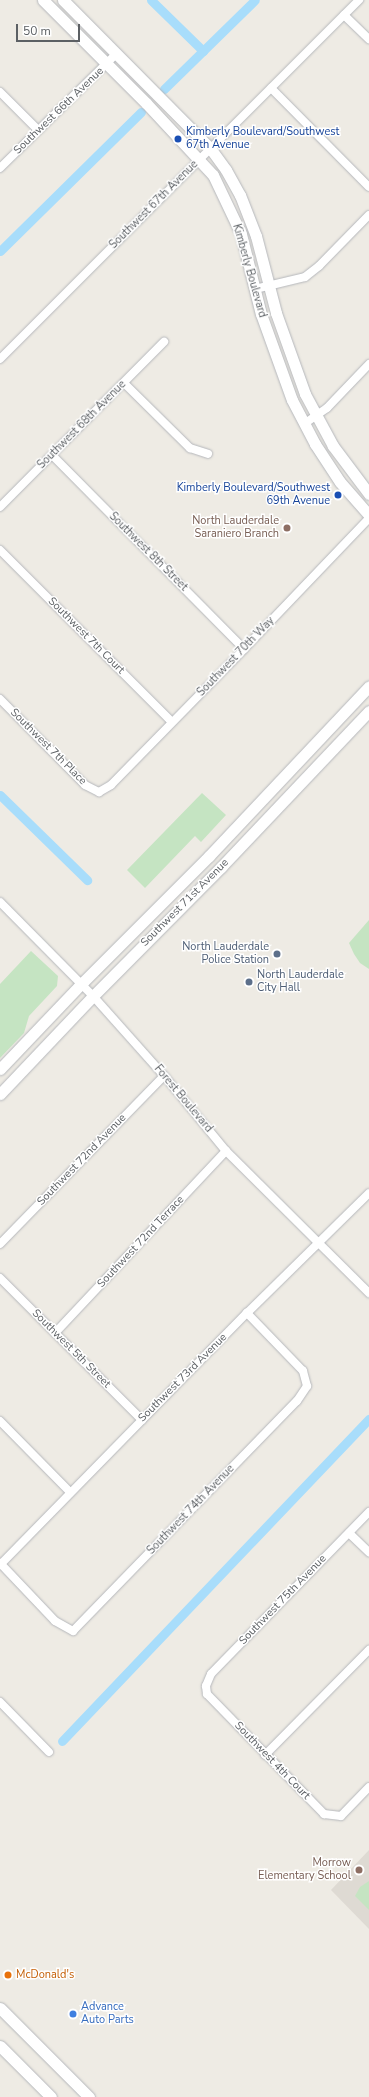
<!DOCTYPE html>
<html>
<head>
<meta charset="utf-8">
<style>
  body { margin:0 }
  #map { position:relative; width:369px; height:2097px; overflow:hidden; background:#eeebe4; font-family:"Nunito Sans",sans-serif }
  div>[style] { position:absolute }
  .education>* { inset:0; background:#dedad3 }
  .green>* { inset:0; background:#c5e4c2 }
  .canal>* { height:9px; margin:-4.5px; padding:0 4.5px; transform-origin:4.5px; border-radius:4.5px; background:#a8ddfb }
  .roads { filter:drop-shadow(0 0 1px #b5b7bb) drop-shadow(0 0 1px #b5b7bb) }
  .street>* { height:8px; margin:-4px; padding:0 4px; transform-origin:4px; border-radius:4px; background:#fff }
  .secondary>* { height:11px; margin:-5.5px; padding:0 5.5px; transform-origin:5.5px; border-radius:5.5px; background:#fff }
  .dots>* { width:11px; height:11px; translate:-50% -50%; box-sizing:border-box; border:2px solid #fff; border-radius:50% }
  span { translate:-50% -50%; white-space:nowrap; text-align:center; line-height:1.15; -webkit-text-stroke:3px #fff; paint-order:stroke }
  .street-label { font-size:11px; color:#5c6064 }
  .transit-label { font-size:11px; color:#164399 }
  .left { translate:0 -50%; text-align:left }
  .right { translate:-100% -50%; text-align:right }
  .education-label { font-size:11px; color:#785e54 }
  .service-label { font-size:11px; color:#4e5e75 }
  .food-label { font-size:11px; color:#c56008 }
  .shop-label { font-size:11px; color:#366cbe }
  .scale { position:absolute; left:16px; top:24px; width:64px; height:18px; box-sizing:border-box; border:2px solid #5c6064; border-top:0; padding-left:5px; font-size:12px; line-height:14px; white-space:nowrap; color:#5c6064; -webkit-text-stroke:3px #fff; paint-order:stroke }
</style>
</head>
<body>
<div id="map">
  <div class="education">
    <i style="clip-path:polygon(369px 1850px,369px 1929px,331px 1890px)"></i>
  </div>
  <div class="green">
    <i style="clip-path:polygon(202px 793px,226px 815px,201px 842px,195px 836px,145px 888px,127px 870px)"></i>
    <i style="clip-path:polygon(369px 920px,369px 969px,360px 963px,354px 954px,349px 943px)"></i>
    <i style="clip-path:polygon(31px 951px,58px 976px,57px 986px,29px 1016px,24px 1033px,0 1058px,0 984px)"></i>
    <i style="clip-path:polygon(369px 1881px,369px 1910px,355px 1896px,360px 1887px)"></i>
  </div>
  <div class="canal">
    <i style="left:151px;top:0;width:73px;rotate:44.4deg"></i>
    <i style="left:164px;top:89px;width:127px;rotate:-44.4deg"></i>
    <i style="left:0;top:251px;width:198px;rotate:-44.6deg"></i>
    <i style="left:0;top:795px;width:122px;rotate:44.3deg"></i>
    <i style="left:62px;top:1741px;width:445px;rotate:-46.4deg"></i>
  </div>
  <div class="roads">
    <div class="street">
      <i style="left:344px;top:15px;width:35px;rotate:44deg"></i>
      <i style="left:271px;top:88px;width:139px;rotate:45.3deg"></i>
      <i style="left:0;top:92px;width:54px;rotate:45deg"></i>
      <i style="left:0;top:168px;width:164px;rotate:-44.5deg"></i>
      <i style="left:255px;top:289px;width:51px;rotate:-13.5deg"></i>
      <i style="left:305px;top:277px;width:18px;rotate:-38deg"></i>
      <i style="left:319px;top:266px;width:71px;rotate:-45.6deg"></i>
      <i style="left:0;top:359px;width:508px;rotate:-45deg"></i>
      <i style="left:124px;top:383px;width:93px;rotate:44.6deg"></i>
      <i style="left:190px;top:448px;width:19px;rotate:18deg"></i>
      <i style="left:304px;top:424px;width:28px;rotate:-35deg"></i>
      <i style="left:327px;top:408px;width:61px;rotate:-46.3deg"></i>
      <i style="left:52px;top:455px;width:273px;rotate:45.3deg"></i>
      <i style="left:0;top:507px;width:233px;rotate:-45.2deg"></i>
      <i style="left:0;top:550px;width:243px;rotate:45deg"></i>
      <i style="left:0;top:699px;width:121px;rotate:45.3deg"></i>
      <i style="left:85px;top:785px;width:16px;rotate:27deg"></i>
      <i style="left:99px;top:792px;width:14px;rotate:-30deg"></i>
      <i style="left:111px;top:785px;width:190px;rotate:-45.6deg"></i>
      <i style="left:244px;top:649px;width:181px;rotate:-46.3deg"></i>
      <i style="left:0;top:902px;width:132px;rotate:45.3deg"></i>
      <i style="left:93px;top:996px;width:110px;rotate:48.3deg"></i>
      <i style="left:166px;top:1078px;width:94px;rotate:50.6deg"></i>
      <i style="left:226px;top:1151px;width:202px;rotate:44.8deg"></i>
      <i style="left:0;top:1244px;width:235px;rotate:-45.7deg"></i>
      <i style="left:0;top:1278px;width:201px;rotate:45deg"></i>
      <i style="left:55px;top:1333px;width:250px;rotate:-46.8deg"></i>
      <i style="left:0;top:1421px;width:100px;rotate:45.4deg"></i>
      <i style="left:369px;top:1512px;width:226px;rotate:134.3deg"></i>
      <i style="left:211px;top:1674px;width:13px;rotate:113deg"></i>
      <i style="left:206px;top:1686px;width:8px;rotate:83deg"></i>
      <i style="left:207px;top:1694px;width:168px;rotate:45.7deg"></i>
      <i style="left:324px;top:1814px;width:17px;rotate:7deg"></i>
      <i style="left:341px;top:1816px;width:40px;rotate:-46deg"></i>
      <i style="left:349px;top:1533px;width:28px;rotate:44deg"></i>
      <i style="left:0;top:1563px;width:80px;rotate:46.5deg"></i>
      <i style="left:55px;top:1621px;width:21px;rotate:29deg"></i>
      <i style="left:73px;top:1631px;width:321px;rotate:-45.8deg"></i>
      <i style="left:297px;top:1401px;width:18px;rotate:-56deg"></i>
      <i style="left:307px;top:1386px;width:16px;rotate:-105deg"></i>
      <i style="left:303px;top:1371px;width:81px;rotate:-134deg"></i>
      <i style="left:0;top:1565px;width:353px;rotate:-45.6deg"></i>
      <i style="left:247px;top:1313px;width:171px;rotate:-44.5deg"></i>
      <i style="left:0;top:1702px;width:70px;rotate:45.6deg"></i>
      <i style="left:265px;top:1755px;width:148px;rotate:-45.3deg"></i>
    </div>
    <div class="secondary">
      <i style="left:43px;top:0;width:146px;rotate:45deg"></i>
      <i style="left:146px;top:103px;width:98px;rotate:47.1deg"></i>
      <i style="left:213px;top:175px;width:65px;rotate:64.6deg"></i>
      <i style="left:241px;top:234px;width:82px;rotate:76deg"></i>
      <i style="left:261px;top:314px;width:91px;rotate:70.2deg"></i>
      <i style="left:292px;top:400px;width:50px;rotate:62.4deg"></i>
      <i style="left:315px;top:444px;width:45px;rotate:56.7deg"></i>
      <i style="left:340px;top:482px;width:44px;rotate:48.7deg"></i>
      <i style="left:63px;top:0;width:209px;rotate:45.2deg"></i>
      <i style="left:210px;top:148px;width:27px;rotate:54deg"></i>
      <i style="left:226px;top:170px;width:29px;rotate:61deg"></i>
      <i style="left:240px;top:195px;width:44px;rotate:68.7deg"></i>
      <i style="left:256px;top:236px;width:80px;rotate:75.4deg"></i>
      <i style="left:276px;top:313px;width:86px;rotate:70.3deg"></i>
      <i style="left:305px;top:394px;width:59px;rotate:61.7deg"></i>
      <i style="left:333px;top:446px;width:60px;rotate:53.1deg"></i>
      <i style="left:0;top:1069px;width:117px;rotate:-46.4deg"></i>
      <i style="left:81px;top:984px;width:181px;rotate:-45deg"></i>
      <i style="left:209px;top:856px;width:233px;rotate:-46.7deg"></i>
      <i style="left:0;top:1094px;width:135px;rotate:-46.5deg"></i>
      <i style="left:93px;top:996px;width:182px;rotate:-45.2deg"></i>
      <i style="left:221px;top:867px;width:215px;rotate:-46.5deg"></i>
      <i style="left:0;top:2008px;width:126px;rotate:45deg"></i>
      <i style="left:0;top:2046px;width:72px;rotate:45deg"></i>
    </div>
  </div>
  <div class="dots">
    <i style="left:178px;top:139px;background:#1a4fb4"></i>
    <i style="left:338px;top:495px;background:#1a4fb4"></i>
    <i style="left:287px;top:528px;background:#8d6e63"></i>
    <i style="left:277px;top:954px;background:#5c6f8a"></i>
    <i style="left:249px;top:982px;background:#5c6f8a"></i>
    <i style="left:359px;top:1870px;background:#8d6e63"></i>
    <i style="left:8px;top:1975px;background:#e8710a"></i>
    <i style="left:73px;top:2014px;background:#3f7fe0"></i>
  </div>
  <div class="street-label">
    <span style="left:59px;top:111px;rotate:-44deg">Southwest 66th Avenue</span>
    <span style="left:154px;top:205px;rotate:-45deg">Southwest 67th Avenue</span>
    <span style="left:249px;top:271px;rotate:74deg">Kimberly Boulevard</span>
    <span style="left:82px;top:425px;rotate:-45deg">Southwest 68th Avenue</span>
    <span style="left:148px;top:552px;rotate:45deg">Southwest 8th Street</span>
    <span style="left:86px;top:636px;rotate:45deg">Southwest 7th Court</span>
    <span style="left:236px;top:657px;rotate:-46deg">Southwest 70th Way</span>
    <span style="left:48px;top:747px;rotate:45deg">Southwest 7th Place</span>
    <span style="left:185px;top:903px;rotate:-45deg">Southwest 71st Avenue</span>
    <span style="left:183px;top:1099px;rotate:50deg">Forest Boulevard</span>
    <span style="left:82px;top:1160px;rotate:-46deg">Southwest 72nd Avenue</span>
    <span style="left:141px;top:1242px;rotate:-47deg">Southwest 72nd Terrace</span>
    <span style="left:71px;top:1349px;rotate:45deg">Southwest 5th Street</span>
    <span style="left:183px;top:1378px;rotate:-45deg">Southwest 73rd Avenue</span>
    <span style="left:191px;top:1510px;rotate:-46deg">Southwest 74th Avenue</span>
    <span style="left:283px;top:1600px;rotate:-46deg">Southwest 75th Avenue</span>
    <span style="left:272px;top:1761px;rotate:46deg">Southwest 4th Court</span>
  </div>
  <div class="transit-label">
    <span class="left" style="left:186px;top:139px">Kimberly Boulevard/Southwest<br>67th Avenue</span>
    <span class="right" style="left:330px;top:495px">Kimberly Boulevard/Southwest<br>69th Avenue</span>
  </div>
  <div class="education-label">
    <span class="right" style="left:279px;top:528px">North Lauderdale<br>Saraniero Branch</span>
    <span class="right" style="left:351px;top:1870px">Morrow<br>Elementary School</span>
  </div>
  <div class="service-label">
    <span class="right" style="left:269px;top:954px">North Lauderdale<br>Police Station</span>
    <span class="left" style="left:257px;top:982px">North Lauderdale<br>City Hall</span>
  </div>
  <div class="food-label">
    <span class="left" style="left:16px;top:1975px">McDonald's</span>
  </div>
  <div class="shop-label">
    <span class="left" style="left:81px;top:2014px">Advance<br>Auto Parts</span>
  </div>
  <div class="scale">50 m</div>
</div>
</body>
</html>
